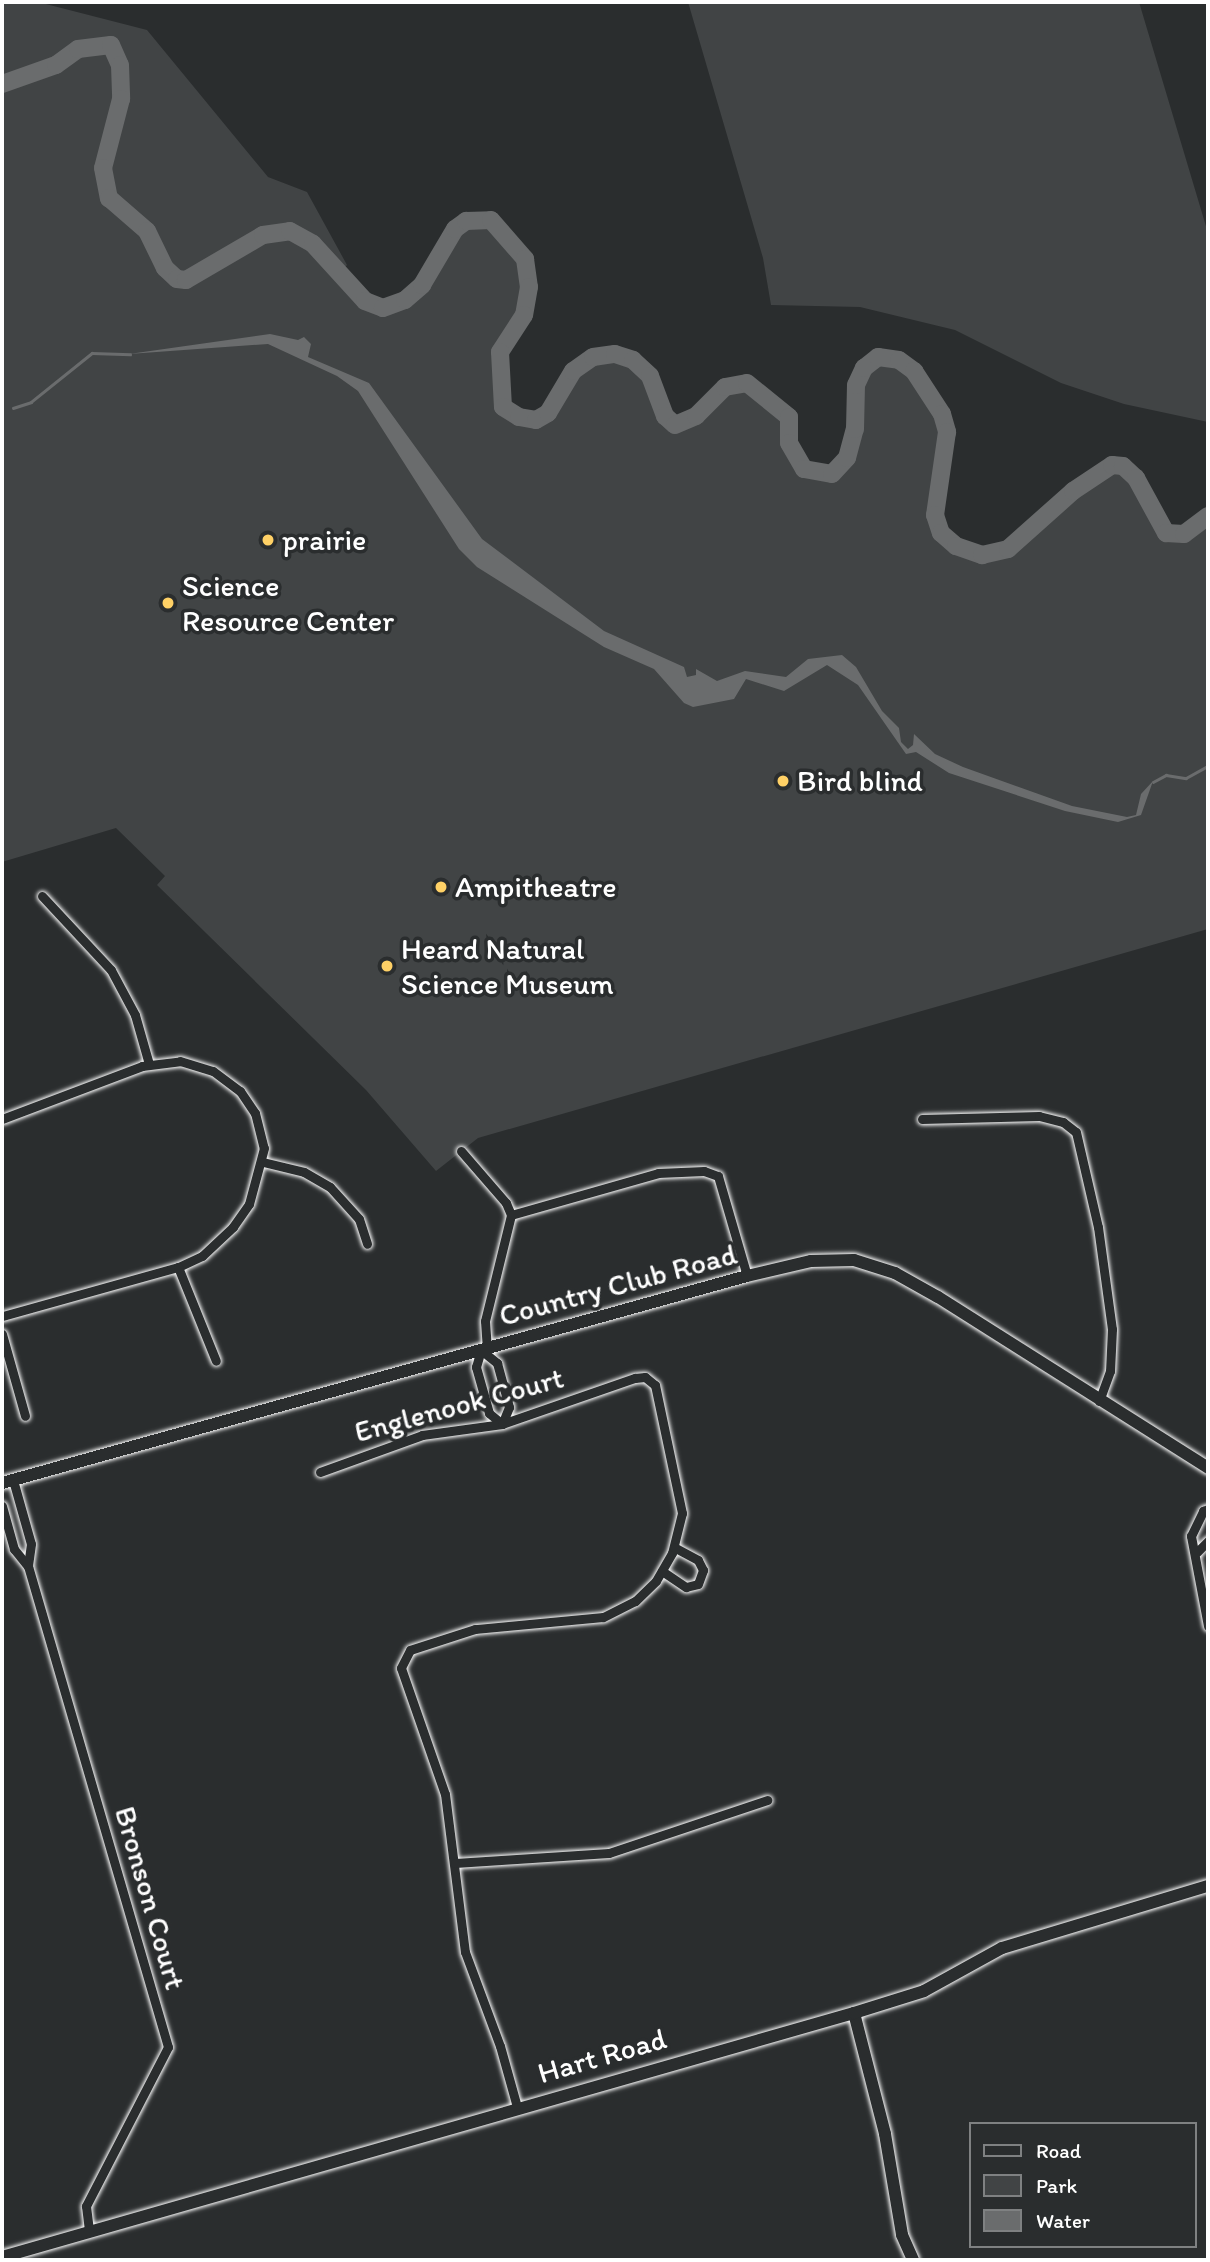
<!DOCTYPE html>
<html>
<head>
<meta charset="utf-8">
<style>
  body { margin:0 }
  #map { position:relative; width:1210px; height:2262px; overflow:hidden; background:#2a2d2e; font-family:Itim,sans-serif }
  div>[style] { position:absolute }
  .green>* { inset:0; background:#414445 }
  .water>* { inset:0; background:#6a6c6d }
  .stream>* { height:2.5px; margin:-1.25px; padding:0 1.25px; transform-origin:1.25px; border-radius:1.25px; background:#6a6c6d }
  .river>* { height:18px; margin:-9px; padding:0 9px; transform-origin:9px; border-radius:9px; background:#6a6c6d }
  .roads { filter:drop-shadow(0 0 2px #fff) drop-shadow(0 0 2px #fff) }
  .street>* { height:9px; margin:-4.5px; padding:0 4.5px; transform-origin:4.5px; border-radius:4.5px; background:#2a2d2e }
  .secondary>* { height:12px; margin:-6px; padding:0 6px; transform-origin:6px; border-radius:6px; background:#2a2d2e }
  .dots>* { width:19px; height:19px; translate:-50% -50%; box-sizing:border-box; border:4px solid #2a2d2e; border-radius:50% }
  span { translate:-50% -50%; white-space:nowrap; text-align:center; line-height:1.15; -webkit-text-stroke:7px #2a2d2e; paint-order:stroke }
  .poi-label { font-size:30px; color:#fff }
  .left { translate:0 -50%; text-align:left }
  .street-label { font-size:30px; color:#fff }
  .frame { position:absolute; inset:0; border:4px solid #fff; pointer-events:none }
  .legend { position:absolute; left:969px; top:2122px; width:228px; height:126px; box-sizing:border-box; background:#2a2d2e; border:2px solid #7f8182; margin:0; padding:9px 12px; list-style:none; font-size:21px; color:#fff }
  .legend li { display:flex; align-items:center; gap:14px; height:35px }
  .legend b { width:35px; border:2px solid #7f8182 }
</style>
</head>
<body>
<div id="map">
  <div class="green">
    <i style="clip-path:polygon(2px 2px,38px 2px,147px 30px,268px 177px,307px 192px,347px 265px,338px 274px,363px 301px,382px 310px,406px 301px,423px 285px,455px 230px,467px 221px,491px 221px,524px 259px,528px 287px,523px 315px,499px 351px,502px 407px,518px 418px,535px 421px,549px 414px,574px 372px,594px 358px,615px 355px,633px 361px,649px 376px,664px 416px,675px 425px,696px 417px,726px 388px,747px 384px,788px 417px,788px 443px,804px 470px,832px 474px,849px 458px,856px 429px,858px 385px,865px 369px,878px 359px,899px 361px,914px 372px,941px 414px,946px 432px,934px 515px,940px 533px,955px 547px,982px 555px,1009px 549px,1074px 491px,1112px 466px,1123px 467px,1135px 479px,1165px 534px,1184px 534px,1208px 517px,1208px 929px,478px 1138px,436px 1171px,366px 1090px,157px 885px,165px 876px,116px 828px,2px 862px)"></i>
    <i style="clip-path:polygon(688px 2px,1139px 2px,1208px 233px,1208px 422px,1124px 404px,1061px 383px,955px 330px,860px 307px,771px 305px,763px 258px)"></i>
  </div>
  <div class="water">
    <i style="clip-path:polygon(270px 334px,298px 340px,304px 337px,311px 344px,308px 357px,369px 383px,482px 539px,604px 631px,684px 667px,687px 677px,696px 675px,696px 669px,717px 681px,745px 671px,786px 677px,808px 659px,842px 655px,856px 667px,882px 711px,899px 728px,901px 742px,908px 749px,913px 745px,914px 734px,935px 754px,963px 767px,1072px 806px,1127px 817px,1136px 815px,1141px 794px,1153px 781px,1141px 815px,1118px 822px,1065px 811px,949px 773px,916px 752px,906px 754px,858px 685px,827px 665px,784px 691px,746px 679px,734px 699px,693px 707px,684px 703px,654px 669px,604px 647px,477px 567px,459px 549px,358px 391px,337px 376px,268px 344px,129px 354px)"></i>
  </div>
  <div class="stream">
    <i style="left:13px;top:408px;width:19px;rotate:-18deg"></i>
    <i style="left:31px;top:402px;width:78px;rotate:-38.8deg"></i>
    <i style="left:92px;top:353px;width:38px;rotate:2deg"></i>
    <i style="left:1153px;top:782px;width:15px;rotate:-28deg"></i>
    <i style="left:1166px;top:775px;width:20px;rotate:9deg"></i>
    <i style="left:1186px;top:778px;width:25px;rotate:-29deg"></i>
  </div>
  <div class="river">
    <i style="left:2px;top:84px;width:57px;rotate:-19.4deg"></i>
    <i style="left:56px;top:65px;width:27px;rotate:-36deg"></i>
    <i style="left:78px;top:49px;width:33px;rotate:-7deg"></i>
    <i style="left:111px;top:45px;width:22px;rotate:66deg"></i>
    <i style="left:120px;top:65px;width:34px;rotate:88deg"></i>
    <i style="left:121px;top:99px;width:71px;rotate:104.6deg"></i>
    <i style="left:103px;top:168px;width:31px;rotate:79deg"></i>
    <i style="left:109px;top:198px;width:50px;rotate:41deg"></i>
    <i style="left:147px;top:231px;width:41px;rotate:64.1deg"></i>
    <i style="left:165px;top:268px;width:16px;rotate:43deg"></i>
    <i style="left:177px;top:279px;width:9px;rotate:6deg"></i>
    <i style="left:186px;top:280px;width:89px;rotate:-30.3deg"></i>
    <i style="left:263px;top:235px;width:27px;rotate:-8deg"></i>
    <i style="left:290px;top:231px;width:26px;rotate:29deg"></i>
    <i style="left:313px;top:244px;width:77px;rotate:47.6deg"></i>
    <i style="left:365px;top:301px;width:19px;rotate:21deg"></i>
    <i style="left:383px;top:308px;width:23px;rotate:-20deg"></i>
    <i style="left:405px;top:300px;width:23px;rotate:-41deg"></i>
    <i style="left:422px;top:285px;width:65px;rotate:-59.5deg"></i>
    <i style="left:455px;top:229px;width:14px;rotate:-36deg"></i>
    <i style="left:466px;top:221px;width:25px;rotate:-2deg"></i>
    <i style="left:491px;top:220px;width:52px;rotate:48.9deg"></i>
    <i style="left:525px;top:259px;width:28px;rotate:82deg"></i>
    <i style="left:529px;top:287px;width:28px;rotate:100deg"></i>
    <i style="left:524px;top:315px;width:44px;rotate:123deg"></i>
    <i style="left:500px;top:352px;width:55px;rotate:86.9deg"></i>
    <i style="left:503px;top:407px;width:19px;rotate:32deg"></i>
    <i style="left:519px;top:417px;width:17px;rotate:10deg"></i>
    <i style="left:536px;top:420px;width:14px;rotate:-30deg"></i>
    <i style="left:548px;top:413px;width:49px;rotate:-59.2deg"></i>
    <i style="left:573px;top:371px;width:24px;rotate:-35deg"></i>
    <i style="left:593px;top:357px;width:22px;rotate:-8deg"></i>
    <i style="left:615px;top:354px;width:19px;rotate:18deg"></i>
    <i style="left:633px;top:360px;width:23px;rotate:43deg"></i>
    <i style="left:650px;top:376px;width:43px;rotate:69.4deg"></i>
    <i style="left:665px;top:416px;width:13px;rotate:42deg"></i>
    <i style="left:675px;top:425px;width:23px;rotate:-23deg"></i>
    <i style="left:696px;top:416px;width:41px;rotate:-45deg"></i>
    <i style="left:725px;top:387px;width:22px;rotate:-10deg"></i>
    <i style="left:747px;top:383px;width:54px;rotate:39deg"></i>
    <i style="left:789px;top:417px;width:26px;rotate:90deg"></i>
    <i style="left:789px;top:443px;width:30px;rotate:60deg"></i>
    <i style="left:804px;top:469px;width:28px;rotate:10deg"></i>
    <i style="left:832px;top:474px;width:22px;rotate:-47deg"></i>
    <i style="left:847px;top:458px;width:30px;rotate:-75deg"></i>
    <i style="left:855px;top:429px;width:44px;rotate:-88.7deg"></i>
    <i style="left:856px;top:385px;width:19px;rotate:-65deg"></i>
    <i style="left:864px;top:368px;width:18px;rotate:-38deg"></i>
    <i style="left:878px;top:357px;width:21px;rotate:8deg"></i>
    <i style="left:899px;top:360px;width:19px;rotate:36deg"></i>
    <i style="left:914px;top:371px;width:51px;rotate:56.9deg"></i>
    <i style="left:942px;top:414px;width:19px;rotate:74deg"></i>
    <i style="left:947px;top:432px;width:84px;rotate:98.2deg"></i>
    <i style="left:935px;top:515px;width:19px;rotate:72deg"></i>
    <i style="left:941px;top:533px;width:20px;rotate:41deg"></i>
    <i style="left:956px;top:546px;width:28px;rotate:19deg"></i>
    <i style="left:982px;top:555px;width:27px;rotate:-13deg"></i>
    <i style="left:1008px;top:549px;width:87px;rotate:-41.7deg"></i>
    <i style="left:1073px;top:491px;width:47px;rotate:-33.7deg"></i>
    <i style="left:1112px;top:465px;width:11px;rotate:5deg"></i>
    <i style="left:1123px;top:466px;width:18px;rotate:43deg"></i>
    <i style="left:1136px;top:478px;width:63px;rotate:61.4deg"></i>
    <i style="left:1166px;top:533px;width:18px;rotate:3deg"></i>
    <i style="left:1184px;top:534px;width:30px;rotate:-37deg"></i>
  </div>
  <div class="roads">
    <div class="street">
      <i style="left:42px;top:896px;width:101px;rotate:47deg"></i>
      <i style="left:111px;top:970px;width:51px;rotate:61.9deg"></i>
      <i style="left:135px;top:1015px;width:51px;rotate:74.1deg"></i>
      <i style="left:2px;top:1119px;width:150px;rotate:-20.7deg"></i>
      <i style="left:142px;top:1066px;width:38px;rotate:-7deg"></i>
      <i style="left:180px;top:1061px;width:34px;rotate:17deg"></i>
      <i style="left:213px;top:1071px;width:34px;rotate:37deg"></i>
      <i style="left:240px;top:1091px;width:27px;rotate:56deg"></i>
      <i style="left:255px;top:1113px;width:36px;rotate:76deg"></i>
      <i style="left:264px;top:1148px;width:58px;rotate:105deg"></i>
      <i style="left:249px;top:1204px;width:28px;rotate:125deg"></i>
      <i style="left:233px;top:1227px;width:42px;rotate:136.9deg"></i>
      <i style="left:202px;top:1256px;width:26px;rotate:155deg"></i>
      <i style="left:178px;top:1267px;width:183px;rotate:164.4deg"></i>
      <i style="left:922px;top:1119px;width:117px;rotate:-1.5deg"></i>
      <i style="left:1039px;top:1116px;width:25px;rotate:14deg"></i>
      <i style="left:1063px;top:1122px;width:16px;rotate:38deg"></i>
      <i style="left:1076px;top:1132px;width:98px;rotate:77deg"></i>
      <i style="left:1098px;top:1227px;width:103px;rotate:82.2deg"></i>
      <i style="left:1112px;top:1329px;width:42px;rotate:92.7deg"></i>
      <i style="left:1110px;top:1371px;width:32px;rotate:110deg"></i>
      <i style="left:461px;top:1151px;width:69px;rotate:49.1deg"></i>
      <i style="left:506px;top:1203px;width:13px;rotate:67deg"></i>
      <i style="left:511px;top:1215px;width:109px;rotate:103.8deg"></i>
      <i style="left:485px;top:1321px;width:27px;rotate:86deg"></i>
      <i style="left:263px;top:1162px;width:42px;rotate:13.7deg"></i>
      <i style="left:304px;top:1172px;width:30px;rotate:30deg"></i>
      <i style="left:330px;top:1187px;width:43px;rotate:47.8deg"></i>
      <i style="left:359px;top:1219px;width:26px;rotate:72deg"></i>
      <i style="left:511px;top:1215px;width:153px;rotate:-15.9deg"></i>
      <i style="left:658px;top:1173px;width:46px;rotate:-2.5deg"></i>
      <i style="left:704px;top:1171px;width:15px;rotate:20deg"></i>
      <i style="left:718px;top:1176px;width:104px;rotate:73.8deg"></i>
      <i style="left:178px;top:1267px;width:101px;rotate:68deg"></i>
      <i style="left:2px;top:1334px;width:85px;rotate:74.3deg"></i>
      <i style="left:481px;top:1350px;width:21px;rotate:39deg"></i>
      <i style="left:497px;top:1363px;width:46px;rotate:74.7deg"></i>
      <i style="left:509px;top:1407px;width:18px;rotate:112deg"></i>
      <i style="left:502px;top:1424px;width:17px;rotate:-140deg"></i>
      <i style="left:489px;top:1413px;width:48px;rotate:-105.8deg"></i>
      <i style="left:476px;top:1367px;width:18px;rotate:-74deg"></i>
      <i style="left:320px;top:1472px;width:109px;rotate:-19.9deg"></i>
      <i style="left:422px;top:1435px;width:81px;rotate:-7.8deg"></i>
      <i style="left:502px;top:1424px;width:141px;rotate:-19.1deg"></i>
      <i style="left:635px;top:1378px;width:10px;rotate:-6deg"></i>
      <i style="left:645px;top:1377px;width:13px;rotate:39deg"></i>
      <i style="left:655px;top:1385px;width:131px;rotate:78.1deg"></i>
      <i style="left:682px;top:1513px;width:41px;rotate:104deg"></i>
      <i style="left:672px;top:1553px;width:32px;rotate:120deg"></i>
      <i style="left:656px;top:1581px;width:29px;rotate:136deg"></i>
      <i style="left:635px;top:1601px;width:36px;rotate:153deg"></i>
      <i style="left:603px;top:1617px;width:129px;rotate:174.6deg"></i>
      <i style="left:475px;top:1629px;width:68px;rotate:162.1deg"></i>
      <i style="left:410px;top:1650px;width:20px;rotate:117deg"></i>
      <i style="left:401px;top:1668px;width:133px;rotate:70.8deg"></i>
      <i style="left:445px;top:1794px;width:159px;rotate:82.8deg"></i>
      <i style="left:465px;top:1952px;width:100px;rotate:69.6deg"></i>
      <i style="left:500px;top:2046px;width:63px;rotate:74.4deg"></i>
      <i style="left:13px;top:1480px;width:66px;rotate:74.3deg"></i>
      <i style="left:31px;top:1544px;width:22px;rotate:98deg"></i>
      <i style="left:28px;top:1566px;width:501px;rotate:73.77deg"></i>
      <i style="left:168px;top:2047px;width:179px;rotate:117.3deg"></i>
      <i style="left:86px;top:2206px;width:25px;rotate:83deg"></i>
      <i style="left:2px;top:1506px;width:45px;rotate:74.4deg"></i>
      <i style="left:14px;top:1549px;width:22px;rotate:51deg"></i>
      <i style="left:1197px;top:1552px;width:16px;rotate:-45deg"></i>
      <i style="left:662px;top:1571px;width:29px;rotate:34deg"></i>
      <i style="left:686px;top:1587px;width:12px;rotate:-14deg"></i>
      <i style="left:698px;top:1584px;width:15px;rotate:-70deg"></i>
      <i style="left:703px;top:1570px;width:11px;rotate:-117deg"></i>
      <i style="left:698px;top:1560px;width:27px;rotate:-152deg"></i>
      <i style="left:1208px;top:1626px;width:92px;rotate:-100.7deg"></i>
      <i style="left:1191px;top:1536px;width:28px;rotate:-64deg"></i>
      <i style="left:1203px;top:1511px;width:5px;rotate:-22deg"></i>
      <i style="left:455px;top:1863px;width:154px;rotate:-3.7deg"></i>
      <i style="left:609px;top:1853px;width:167px;rotate:-18.5deg"></i>
    </div>
    <div class="secondary">
      <i style="left:2px;top:1483px;width:773px;rotate:-15.53deg"></i>
      <i style="left:747px;top:1276px;width:66px;rotate:-13.2deg"></i>
      <i style="left:811px;top:1261px;width:43px;rotate:-1.3deg"></i>
      <i style="left:854px;top:1260px;width:43px;rotate:17.6deg"></i>
      <i style="left:895px;top:1273px;width:49px;rotate:29.2deg"></i>
      <i style="left:938px;top:1297px;width:320px;rotate:32.3deg"></i>
      <i style="left:854px;top:2013px;width:125px;rotate:75.6deg"></i>
      <i style="left:885px;top:2134px;width:102px;rotate:80.4deg"></i>
      <i style="left:902px;top:2235px;width:27px;rotate:66deg"></i>
      <i style="left:2px;top:2257px;width:886px;rotate:-15.98deg"></i>
      <i style="left:854px;top:2013px;width:73px;rotate:-17.4deg"></i>
      <i style="left:924px;top:1991px;width:89px;rotate:-28.9deg"></i>
      <i style="left:1002px;top:1948px;width:215px;rotate:-16.8deg"></i>
    </div>
  </div>
  <div class="dots">
    <i style="left:268px;top:540px;background:#ffd166"></i>
    <i style="left:168px;top:603px;background:#ffd166"></i>
    <i style="left:783px;top:781px;background:#ffd166"></i>
    <i style="left:441px;top:887px;background:#ffd166"></i>
    <i style="left:387px;top:966px;background:#ffd166"></i>
  </div>
  <div class="poi-label">
    <span class="left" style="left:282px;top:540px">prairie</span>
    <span class="left" style="left:182px;top:603px">Science<br>Resource Center</span>
    <span class="left" style="left:797px;top:781px">Bird blind</span>
    <span class="left" style="left:455px;top:887px">Ampitheatre</span>
    <span class="left" style="left:401px;top:966px">Heard Natural<br>Science Museum</span>
  </div>
  <div class="street-label">
    <span style="left:618px;top:1285px;rotate:-15deg">Country Club Road</span>
    <span style="left:459px;top:1405px;rotate:-15deg">Englenook Court</span>
    <span style="left:150px;top:1898px;rotate:74deg">Bronson Court</span>
    <span style="left:602px;top:2056px;rotate:-16deg">Hart Road</span>
  </div>
  <div class="frame"></div>
  <ul class="legend">
  <li><b style="height:9px;background:#2a2d2e"></b>Road</li>
  <li><b style="height:19px;background:#414445"></b>Park</li>
  <li><b style="height:19px;background:#6a6c6d"></b>Water</li>
  </ul>
</div>
</body>
</html>
